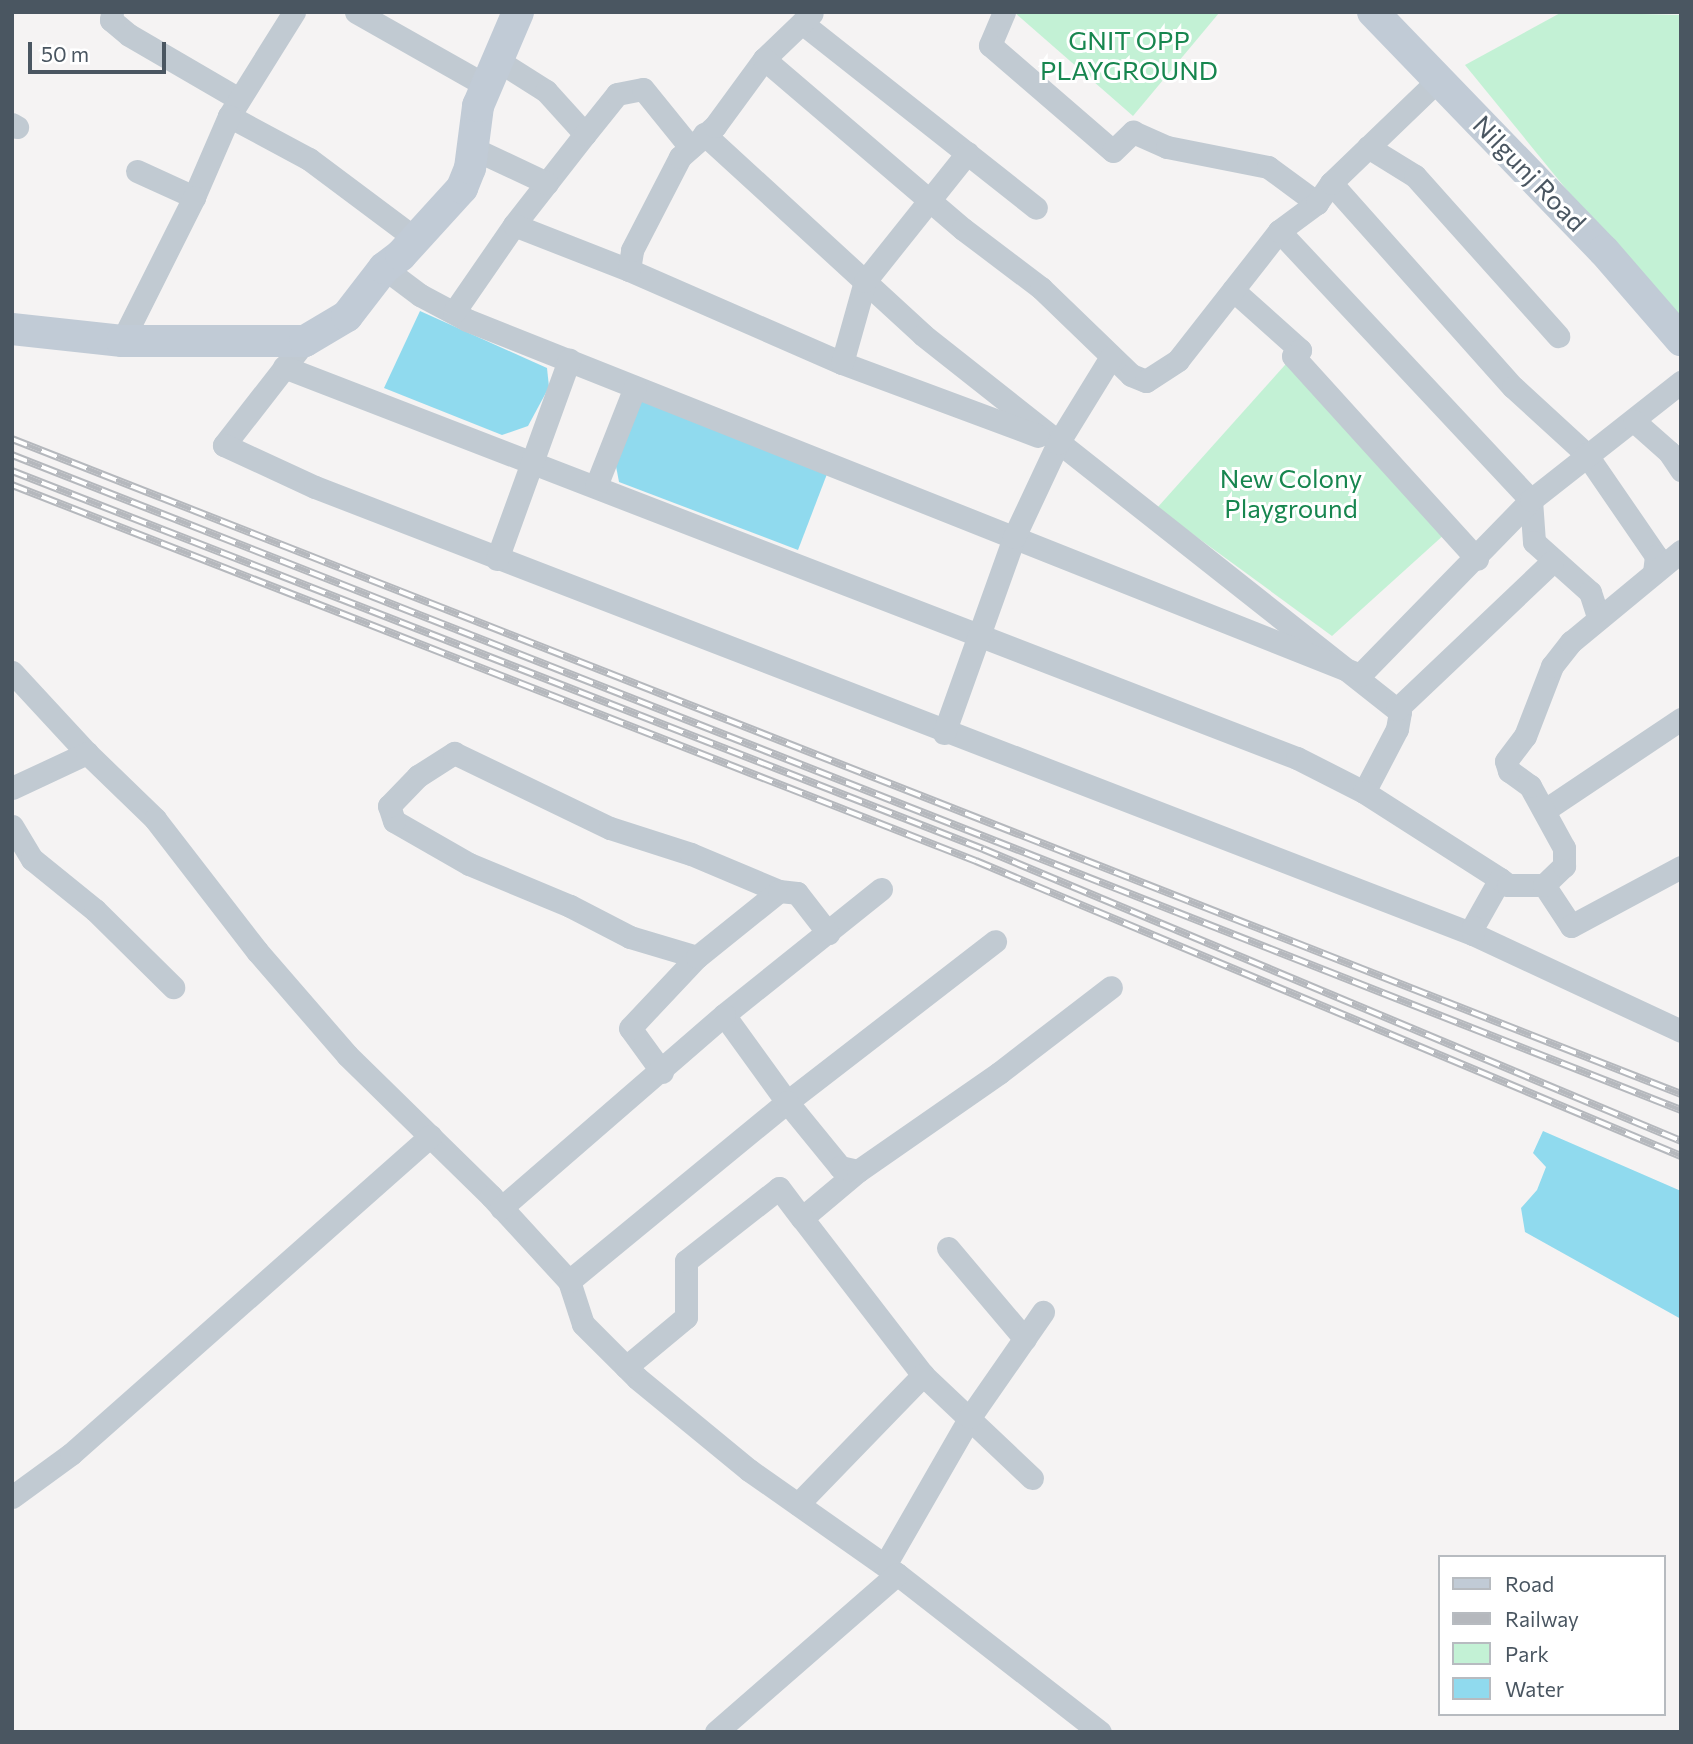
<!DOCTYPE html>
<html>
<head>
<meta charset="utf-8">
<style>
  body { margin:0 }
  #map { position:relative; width:1693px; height:1744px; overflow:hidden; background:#f5f3f3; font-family:Commissioner,sans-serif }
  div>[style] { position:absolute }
  .green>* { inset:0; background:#c3f1d5 }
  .water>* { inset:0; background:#90daee }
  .street>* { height:23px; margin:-11.5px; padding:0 11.5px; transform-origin:11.5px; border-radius:11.5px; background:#c1cad2 }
  .secondary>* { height:32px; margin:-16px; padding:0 16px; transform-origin:16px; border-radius:16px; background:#c1cbd6 }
  .rail>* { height:8px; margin-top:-4px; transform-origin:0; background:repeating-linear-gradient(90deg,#fff 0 16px,#b5b8bd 0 32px); box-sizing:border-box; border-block:2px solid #b5b8bd }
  span { translate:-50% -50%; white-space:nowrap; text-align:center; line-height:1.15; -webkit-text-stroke:6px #fff; paint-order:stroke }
  .park-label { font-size:26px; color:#17864f }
  .street-label { font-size:26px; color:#4a5661 }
  .frame { position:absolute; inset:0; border:14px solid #4a5661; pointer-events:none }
  .legend { position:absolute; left:1438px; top:1555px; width:228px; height:161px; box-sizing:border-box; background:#fff; border:2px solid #b7bbc0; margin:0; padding:9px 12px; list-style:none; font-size:21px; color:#4a5661 }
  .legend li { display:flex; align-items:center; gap:14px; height:35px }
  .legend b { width:35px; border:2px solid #b7bbc0 }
  .scale { position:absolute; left:28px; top:42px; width:138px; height:32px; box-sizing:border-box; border:4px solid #4a5661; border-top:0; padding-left:9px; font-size:21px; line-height:24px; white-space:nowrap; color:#4a5661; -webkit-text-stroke:5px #fff; paint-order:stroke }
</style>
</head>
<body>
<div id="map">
  <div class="green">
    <i style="clip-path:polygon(1014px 12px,1219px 12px,1219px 13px,1133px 116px)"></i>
    <i style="clip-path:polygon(1562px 12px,1681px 15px,1681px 330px,1465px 65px)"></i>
    <i style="clip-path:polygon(1293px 356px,1446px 533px,1332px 636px,1157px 508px)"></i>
  </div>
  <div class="water">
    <i style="clip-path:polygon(420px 311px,547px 368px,549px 387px,528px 426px,502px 435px,384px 388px)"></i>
    <i style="clip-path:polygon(643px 400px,827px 474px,798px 550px,619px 482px,615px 461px,635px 405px)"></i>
    <i style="clip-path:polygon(1543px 1131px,1681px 1191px,1681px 1319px,1525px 1232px,1521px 1208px,1537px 1190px,1546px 1167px,1533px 1153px)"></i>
  </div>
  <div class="street">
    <i style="left:112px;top:12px;width:8px;rotate:97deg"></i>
    <i style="left:111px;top:20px;width:23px;rotate:40deg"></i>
    <i style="left:129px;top:35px;width:127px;rotate:30.2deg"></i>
    <i style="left:294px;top:12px;width:123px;rotate:122deg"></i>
    <i style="left:229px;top:116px;width:91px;rotate:28.3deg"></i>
    <i style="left:309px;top:159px;width:134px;rotate:36.8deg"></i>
    <i style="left:356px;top:12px;width:148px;rotate:29.5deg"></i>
    <i style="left:1004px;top:12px;width:36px;rotate:113deg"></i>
    <i style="left:990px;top:45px;width:162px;rotate:40.8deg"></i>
    <i style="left:1113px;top:151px;width:28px;rotate:-44deg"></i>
    <i style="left:1133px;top:132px;width:37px;rotate:24deg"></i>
    <i style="left:1167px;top:147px;width:103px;rotate:11.2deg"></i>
    <i style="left:1268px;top:167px;width:61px;rotate:36.3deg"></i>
    <i style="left:802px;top:23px;width:298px;rotate:38.3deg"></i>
    <i style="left:764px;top:59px;width:66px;rotate:-43.8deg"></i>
    <i style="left:497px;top:60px;width:58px;rotate:32.3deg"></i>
    <i style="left:546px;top:91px;width:58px;rotate:47.8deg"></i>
    <i style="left:585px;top:134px;width:115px;rotate:128deg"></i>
    <i style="left:12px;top:124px;width:6px;rotate:31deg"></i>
    <i style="left:585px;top:134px;width:51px;rotate:-51.3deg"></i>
    <i style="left:617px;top:94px;width:26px;rotate:-11deg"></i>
    <i style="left:643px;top:89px;width:75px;rotate:51deg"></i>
    <i style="left:704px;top:134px;width:297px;rotate:42.5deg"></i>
    <i style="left:923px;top:335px;width:608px;rotate:38.32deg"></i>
    <i style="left:1400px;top:712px;width:17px;rotate:100deg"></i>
    <i style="left:1397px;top:729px;width:71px;rotate:117.6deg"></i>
    <i style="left:470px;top:147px;width:85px;rotate:25.1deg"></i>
    <i style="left:1368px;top:147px;width:55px;rotate:31.7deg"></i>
    <i style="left:1415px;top:176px;width:215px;rotate:48.2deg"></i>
    <i style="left:137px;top:171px;width:63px;rotate:24.5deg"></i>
    <i style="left:194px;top:197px;width:88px;rotate:-66.6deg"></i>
    <i style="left:1331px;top:183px;width:273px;rotate:48.3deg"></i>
    <i style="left:1513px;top:387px;width:99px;rotate:42.5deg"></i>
    <i style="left:1586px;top:454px;width:124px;rotate:55.5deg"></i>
    <i style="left:1656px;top:556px;width:17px;rotate:97deg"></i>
    <i style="left:1279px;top:231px;width:369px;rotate:46.9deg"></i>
    <i style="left:1531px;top:500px;width:42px;rotate:85.9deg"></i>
    <i style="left:1534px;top:542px;width:75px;rotate:41.8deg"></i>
    <i style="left:1590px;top:592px;width:28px;rotate:72deg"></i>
    <i style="left:384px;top:268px;width:45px;rotate:36.9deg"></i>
    <i style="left:420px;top:295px;width:53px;rotate:28deg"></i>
    <i style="left:467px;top:320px;width:961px;rotate:21.68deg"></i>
    <i style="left:1360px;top:675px;width:245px;rotate:-45.7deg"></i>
    <i style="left:1531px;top:500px;width:191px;rotate:-38.2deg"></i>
    <i style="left:629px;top:270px;width:232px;rotate:23.6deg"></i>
    <i style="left:842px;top:363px;width:209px;rotate:20.4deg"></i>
    <i style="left:1233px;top:290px;width:90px;rotate:41.8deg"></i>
    <i style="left:1300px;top:350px;width:9px;rotate:139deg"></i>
    <i style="left:1293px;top:356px;width:274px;rotate:47.8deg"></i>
    <i style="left:454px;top:312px;width:106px;rotate:-55.4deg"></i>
    <i style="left:514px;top:225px;width:123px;rotate:21.4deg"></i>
    <i style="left:629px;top:270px;width:20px;rotate:-81deg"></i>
    <i style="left:632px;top:250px;width:105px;rotate:-62.7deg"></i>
    <i style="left:680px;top:157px;width:47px;rotate:-41.5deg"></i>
    <i style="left:715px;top:126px;width:83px;rotate:-53.8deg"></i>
    <i style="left:764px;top:59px;width:262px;rotate:40.5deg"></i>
    <i style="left:963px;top:229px;width:98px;rotate:37.1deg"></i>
    <i style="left:1041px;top:288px;width:125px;rotate:44deg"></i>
    <i style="left:1131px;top:375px;width:16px;rotate:22deg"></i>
    <i style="left:1146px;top:381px;width:38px;rotate:-33deg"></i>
    <i style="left:1178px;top:360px;width:164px;rotate:-51.9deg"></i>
    <i style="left:1279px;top:231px;width:47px;rotate:-36.4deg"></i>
    <i style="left:1317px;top:203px;width:24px;rotate:-55deg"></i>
    <i style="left:1331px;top:183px;width:150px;rotate:-43.9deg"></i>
    <i style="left:122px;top:341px;width:161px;rotate:-63.4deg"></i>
    <i style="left:305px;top:341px;width:132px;rotate:127.9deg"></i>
    <i style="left:224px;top:445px;width:100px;rotate:24.8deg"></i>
    <i style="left:315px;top:487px;width:1241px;rotate:21.11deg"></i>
    <i style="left:1473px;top:934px;width:230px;rotate:25deg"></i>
    <i style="left:842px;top:363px;width:85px;rotate:-74.3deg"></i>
    <i style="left:865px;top:281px;width:164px;rotate:-51.4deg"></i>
    <i style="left:284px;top:367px;width:1086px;rotate:21.11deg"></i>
    <i style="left:1297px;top:758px;width:75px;rotate:26.9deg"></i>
    <i style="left:1364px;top:792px;width:161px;rotate:32.6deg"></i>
    <i style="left:1500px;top:879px;width:55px;rotate:119.4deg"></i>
    <i style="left:1473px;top:927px;width:7px;rotate:90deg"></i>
    <i style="left:1634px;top:421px;width:47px;rotate:41.5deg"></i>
    <i style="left:1669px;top:452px;width:22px;rotate:56deg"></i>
    <i style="left:596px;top:486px;width:106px;rotate:-68.5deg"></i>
    <i style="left:497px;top:559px;width:212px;rotate:-70.1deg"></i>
    <i style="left:12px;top:672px;width:110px;rotate:47.2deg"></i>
    <i style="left:1397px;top:709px;width:214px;rotate:-43.5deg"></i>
    <i style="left:944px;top:733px;width:208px;rotate:-70.3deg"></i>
    <i style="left:1014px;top:537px;width:104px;rotate:-64.9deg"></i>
    <i style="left:1058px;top:443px;width:101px;rotate:-58.4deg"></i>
    <i style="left:12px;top:788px;width:83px;rotate:-25deg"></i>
    <i style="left:87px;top:753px;width:95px;rotate:44.1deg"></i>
    <i style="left:155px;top:819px;width:167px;rotate:52.3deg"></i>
    <i style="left:257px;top:951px;width:138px;rotate:49.1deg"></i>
    <i style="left:347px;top:1055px;width:202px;rotate:44.4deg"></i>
    <i style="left:491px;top:1196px;width:115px;rotate:47.5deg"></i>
    <i style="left:569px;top:1281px;width:45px;rotate:72deg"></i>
    <i style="left:583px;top:1324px;width:76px;rotate:45deg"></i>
    <i style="left:637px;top:1378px;width:145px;rotate:39.4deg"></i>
    <i style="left:749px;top:1470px;width:181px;rotate:35.1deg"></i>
    <i style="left:897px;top:1574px;width:257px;rotate:37.9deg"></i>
    <i style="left:1545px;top:810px;width:164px;rotate:-33.8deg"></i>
    <i style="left:12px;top:826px;width:39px;rotate:59deg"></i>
    <i style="left:32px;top:859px;width:81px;rotate:39deg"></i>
    <i style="left:95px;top:910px;width:110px;rotate:44.6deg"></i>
    <i style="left:1500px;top:879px;width:10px;rotate:37deg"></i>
    <i style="left:1508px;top:885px;width:36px"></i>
    <i style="left:1544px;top:885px;width:49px;rotate:56.6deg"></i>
    <i style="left:1571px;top:926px;width:125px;rotate:-28.2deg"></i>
    <i style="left:1544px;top:885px;width:28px;rotate:-44deg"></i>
    <i style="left:1564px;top:866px;width:18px;rotate:-90deg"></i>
    <i style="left:1564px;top:848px;width:71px;rotate:-118.7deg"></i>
    <i style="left:1530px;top:786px;width:26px;rotate:-144deg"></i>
    <i style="left:1509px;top:771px;width:10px;rotate:-107deg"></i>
    <i style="left:1506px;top:761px;width:31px;rotate:-53deg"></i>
    <i style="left:1525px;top:736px;width:75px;rotate:-68.9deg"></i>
    <i style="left:1552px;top:666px;width:31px;rotate:-52deg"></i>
    <i style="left:1571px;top:642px;width:143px;rotate:-39.6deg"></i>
    <i style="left:881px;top:889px;width:201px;rotate:141.3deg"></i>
    <i style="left:724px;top:1015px;width:107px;rotate:54.1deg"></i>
    <i style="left:787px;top:1102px;width:263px;rotate:-37.7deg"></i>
    <i style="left:697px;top:957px;width:70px;rotate:-163.4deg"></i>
    <i style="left:630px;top:937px;width:68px;rotate:-152.7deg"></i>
    <i style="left:570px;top:906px;width:109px;rotate:-157.4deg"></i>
    <i style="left:469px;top:864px;width:86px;rotate:-150.2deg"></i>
    <i style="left:394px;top:821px;width:16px;rotate:-108deg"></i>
    <i style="left:389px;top:806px;width:42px;rotate:-46deg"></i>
    <i style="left:418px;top:776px;width:43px;rotate:-32.6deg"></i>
    <i style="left:454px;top:753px;width:173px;rotate:25.7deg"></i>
    <i style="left:610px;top:828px;width:85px;rotate:17.8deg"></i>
    <i style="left:691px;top:854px;width:95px;rotate:22.8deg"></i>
    <i style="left:662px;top:1072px;width:54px;rotate:-126deg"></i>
    <i style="left:630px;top:1028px;width:98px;rotate:-46.7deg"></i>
    <i style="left:697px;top:957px;width:105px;rotate:-38.8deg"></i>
    <i style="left:779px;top:891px;width:18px;rotate:6deg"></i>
    <i style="left:797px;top:893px;width:51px;rotate:52.2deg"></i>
    <i style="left:858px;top:1171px;width:73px;rotate:140deg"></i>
    <i style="left:802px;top:1218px;width:198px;rotate:52.4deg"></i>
    <i style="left:923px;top:1375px;width:150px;rotate:43.4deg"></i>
    <i style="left:501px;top:1208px;width:295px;rotate:-40.9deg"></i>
    <i style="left:948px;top:1248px;width:119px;rotate:49.8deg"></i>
    <i style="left:569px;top:1281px;width:282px;rotate:-39.4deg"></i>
    <i style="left:787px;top:1102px;width:84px;rotate:50.8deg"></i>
    <i style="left:840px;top:1167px;width:18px;rotate:13deg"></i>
    <i style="left:858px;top:1171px;width:172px;rotate:-34.8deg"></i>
    <i style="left:999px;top:1073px;width:141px;rotate:-37.5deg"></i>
    <i style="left:626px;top:1367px;width:78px;rotate:-39.8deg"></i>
    <i style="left:686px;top:1317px;width:56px;rotate:-90deg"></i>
    <i style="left:686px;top:1261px;width:118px;rotate:-38.1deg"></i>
    <i style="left:779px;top:1188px;width:38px;rotate:53deg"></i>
    <i style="left:12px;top:1497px;width:73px;rotate:-36.1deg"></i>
    <i style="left:71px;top:1454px;width:480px;rotate:-41.5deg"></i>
    <i style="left:798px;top:1504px;width:180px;rotate:-45.9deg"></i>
    <i style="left:885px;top:1565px;width:171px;rotate:-60.1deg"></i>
    <i style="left:970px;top:1417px;width:128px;rotate:-55.2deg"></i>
    <i style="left:716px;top:1732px;width:240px;rotate:-41.1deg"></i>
  </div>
  <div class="secondary">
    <i style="left:1373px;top:12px;width:332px;rotate:46deg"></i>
    <i style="left:1604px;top:251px;width:118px;rotate:49.1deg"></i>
    <i style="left:12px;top:329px;width:111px;rotate:6.2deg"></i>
    <i style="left:122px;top:341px;width:183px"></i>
    <i style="left:305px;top:341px;width:49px;rotate:-30.8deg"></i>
    <i style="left:347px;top:316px;width:61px;rotate:-52.4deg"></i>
    <i style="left:384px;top:268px;width:21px;rotate:-37deg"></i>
    <i style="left:401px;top:255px;width:91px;rotate:-47.7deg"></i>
    <i style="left:462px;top:188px;width:22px;rotate:-68deg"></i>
    <i style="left:470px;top:168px;width:63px;rotate:-82.6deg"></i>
    <i style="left:478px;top:106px;width:102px;rotate:-66.9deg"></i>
  </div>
  <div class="rail">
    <i style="left:12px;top:439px;width:1793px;rotate:21.43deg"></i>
    <i style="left:12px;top:455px;width:1793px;rotate:21.43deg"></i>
    <i style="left:12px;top:471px;width:1042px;rotate:21.27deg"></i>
    <i style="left:983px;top:849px;width:757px;rotate:22.7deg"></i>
    <i style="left:12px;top:485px;width:1035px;rotate:21.31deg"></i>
    <i style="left:976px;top:861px;width:764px;rotate:22.71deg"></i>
  </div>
  <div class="park-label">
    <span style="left:1129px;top:55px">GNIT OPP<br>PLAYGROUND</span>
    <span style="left:1291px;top:493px">New Colony<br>Playground</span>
  </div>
  <div class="street-label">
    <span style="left:1530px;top:173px;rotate:46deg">Nilgunj Road</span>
  </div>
  <div class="frame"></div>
  <ul class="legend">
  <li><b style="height:9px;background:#c1cbd6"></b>Road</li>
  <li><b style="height:9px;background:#b5b8bd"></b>Railway</li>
  <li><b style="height:19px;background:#c3f1d5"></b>Park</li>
  <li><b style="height:19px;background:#90daee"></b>Water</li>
  </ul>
  <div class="scale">50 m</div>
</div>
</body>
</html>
